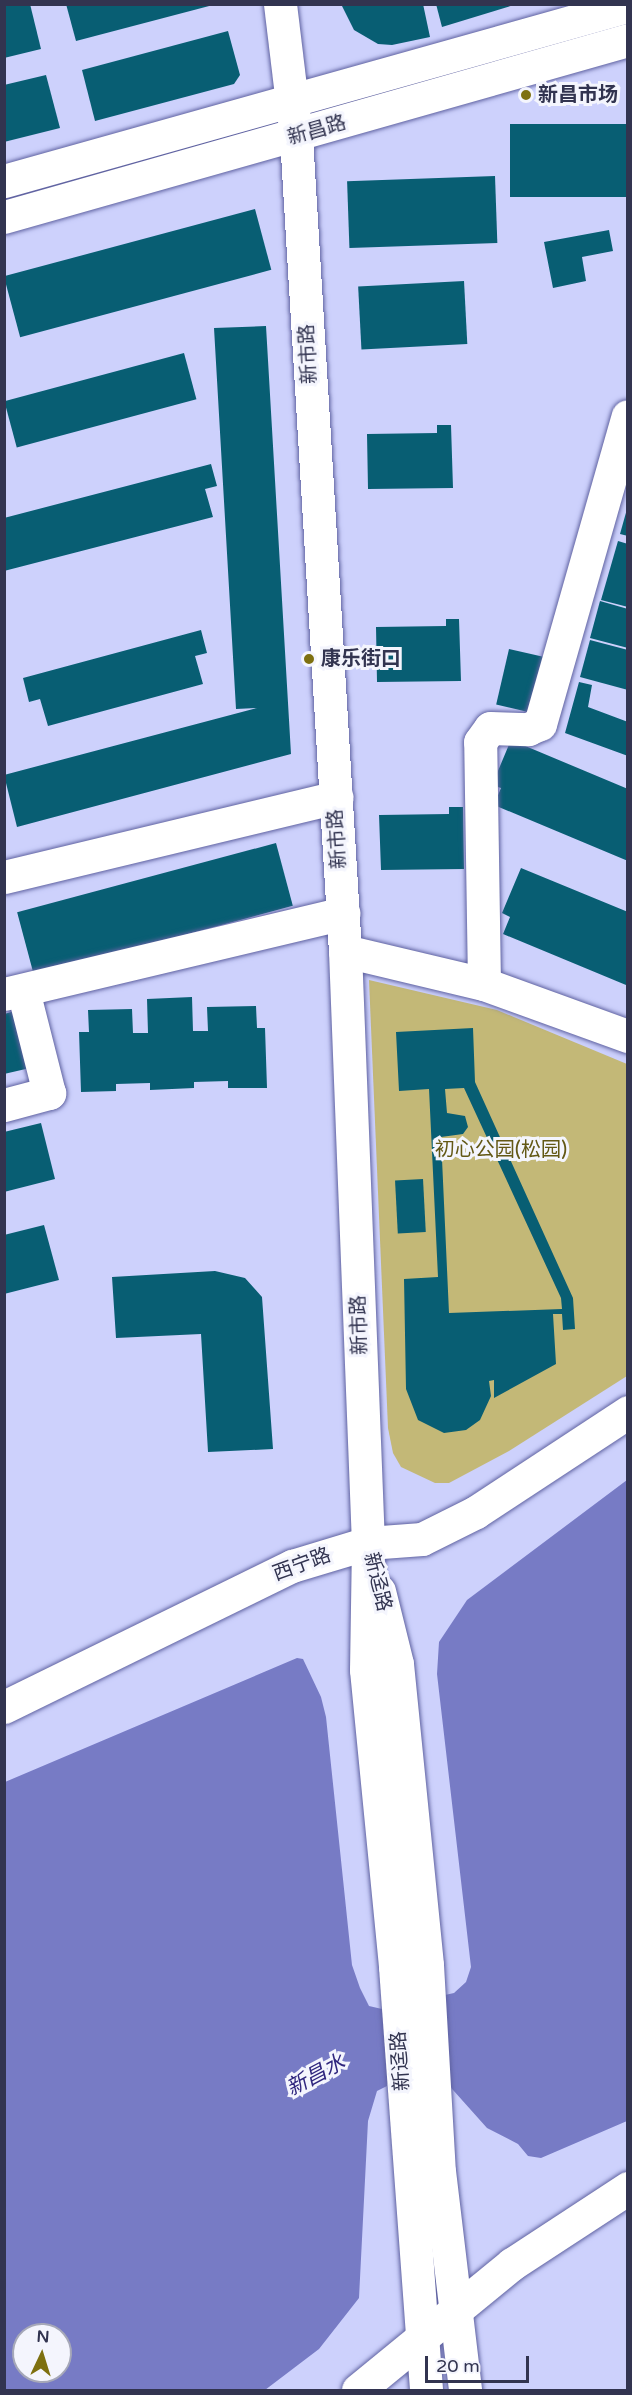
<!DOCTYPE html>
<html>
<head>
<meta charset="utf-8">
<style>
  body { margin:0 }
  #map { position:relative; width:632px; height:2395px; overflow:hidden; background:#cdd1fc; font-family:"Varela Round","Noto Sans SC",sans-serif }
  div>[style] { position:absolute }
  .green>* { inset:0; background:#c3b877 }
  .water>* { inset:0; background:#777bc5 }
  .building>* { inset:0; background:#085e73; transform-origin:0 0 }
  .roads { filter:drop-shadow(0 0 2px #5f62a1) drop-shadow(0 0 2px #5f62a1) }
  .minor>* { height:33px; margin:-16.5px; padding:0 16.5px; transform-origin:16.5px; border-radius:16.5px; background:#fff }
  .dots>* { width:16px; height:16px; translate:-50% -50%; box-sizing:border-box; border:3px solid #f4f5fd; border-radius:50% }
  span { translate:-50% -50%; white-space:nowrap; text-align:center; line-height:1.15; -webkit-text-stroke:6px #f4f5fd; paint-order:stroke }
  .poi-label { font-size:20px; color:#323450; font-weight:700 }
  .left { translate:0 -50%; text-align:left }
  .street-label { font-size:20px; color:#323450 }
  .park-label { font-size:20px; color:#635815 }
  .water-label { font-size:21px; color:#2f267e; font-style:italic }
  .frame { position:absolute; inset:0; border:6px solid #323450; pointer-events:none }
  .north { position:absolute; left:12px; top:2323px; width:60px; height:60px; box-sizing:border-box; background:#f4f5fd; border:2px solid #a6a8b8; border-radius:50%; rotate:4deg; font-size:16px; font-weight:700; line-height:24px; text-align:center; color:#323450 }
  .north::after { content:''; display:block; margin:auto; width:21px; height:27px; background:#7e7010; clip-path:polygon(50% 0,100% 100%,50% 72%,0 100%) }
  .scale { position:absolute; left:425px; top:2356px; width:104px; height:27px; box-sizing:border-box; border:3px solid #323450; border-top:0; padding-left:8px; font-size:18px; line-height:21px; white-space:nowrap; color:#323450; -webkit-text-stroke:4px #f4f5fd; paint-order:stroke }
</style>
</head>
<body>
<div id="map">
  <div class="green">
    <i style="clip-path:polygon(369px 980px,497px 1010px,627px 1064px,627px 1376px,509px 1451px,449px 1483px,435px 1483px,401px 1467px,393px 1453px,388px 1428px)"></i>
  </div>
  <div class="water">
    <i style="clip-path:polygon(evenodd,627px 1480px,627px 2121px,541px 2158px,528px 2156px,518px 2144px,487px 2128px,445px 2081px,391px 2084px,377px 2091px,368px 2121px,359px 2298px,319px 2349px,265px 2390px,5px 2390px,5px 1782px,297px 1658px,303px 1659px,321px 1697px,326px 1717px,352px 1965px,360px 1988px,369px 2006px,382px 2009px,454px 1993px,466px 1982px,471px 1967px,437px 1674px,439px 1642px,467px 1600px,627px 1480px,24px 2335px,60px 2335px,60px 2371px,24px 2371px,24px 2335px)"></i>
  </div>
  <div class="building">
    <i style="clip-path:polygon(4px 4px,30px 4px,41px 49px,4px 58px)"></i>
    <i style="clip-path:polygon(66px 4px,212px 4px,213px 5px,76px 41px)"></i>
    <i style="clip-path:polygon(341px 4px,423px 4px,430px 37px,392px 45px,378px 44px,354px 30px)"></i>
    <i style="clip-path:polygon(436px 4px,513px 4px,514px 5px,442px 27px)"></i>
    <i style="clip-path:polygon(228px 31px,240px 75px,234px 84px,95px 121px,82px 70px)"></i>
    <i style="clip-path:polygon(46px 75px,60px 128px,4px 142px,4px 85px)"></i>
    <i style="left:628px;top:124px;width:73px;height:118px;rotate:90deg"></i>
    <i style="left:495px;top:176px;width:67px;height:148px;rotate:88deg"></i>
    <i style="left:255px;top:209px;width:63px;height:260px;rotate:75deg"></i>
    <i style="clip-path:polygon(609px 230px,613px 251px,582px 257px,586px 281px,553px 288px,544px 242px)"></i>
    <i style="left:464px;top:281px;width:63px;height:106px;rotate:87deg"></i>
    <i style="clip-path:polygon(266px 326px,291px 754px,17px 827px,4px 775px,257px 708px,236px 709px,214px 328px)"></i>
    <i style="left:184px;top:353px;width:48px;height:186px;rotate:75deg"></i>
    <i style="clip-path:polygon(437px 425px,451px 425px,453px 488px,368px 489px,367px 434px,437px 433px)"></i>
    <i style="clip-path:polygon(211px 464px,217px 486px,205px 489px,213px 517px,4px 571px,4px 518px)"></i>
    <i style="clip-path:polygon(627px 509px,628px 509px,628px 536px,620px 534px)"></i>
    <i style="clip-path:polygon(618px 541px,628px 544px,628px 607px,601px 600px)"></i>
    <i style="clip-path:polygon(600px 601px,628px 609px,628px 648px,590px 638px)"></i>
    <i style="clip-path:polygon(446px 619px,459px 619px,461px 681px,377px 682px,376px 627px,446px 626px)"></i>
    <i style="clip-path:polygon(201px 630px,207px 653px,195px 656px,203px 684px,48px 726px,40px 699px,29px 702px,23px 678px)"></i>
    <i style="clip-path:polygon(590px 640px,628px 650px,628px 690px,580px 677px)"></i>
    <i style="left:509px;top:649px;width:35px;height:57px;rotate:13deg"></i>
    <i style="clip-path:polygon(579px 682px,592px 685px,588px 707px,628px 722px,628px 756px,565px 733px)"></i>
    <i style="clip-path:polygon(511px 740px,628px 789px,628px 861px,494px 805px,501px 788px,492px 785px)"></i>
    <i style="clip-path:polygon(449px 807px,463px 807px,464px 869px,381px 870px,379px 815px,449px 814px)"></i>
    <i style="left:276px;top:843px;width:65px;height:268px;rotate:75deg"></i>
    <i style="clip-path:polygon(521px 868px,628px 912px,626px 985px,503px 934px,510px 917px,502px 913px)"></i>
    <i style="clip-path:polygon(192px 997px,193px 1031px,208px 1031px,207px 1007px,256px 1006px,257px 1028px,265px 1028px,267px 1088px,228px 1088px,228px 1081px,194px 1082px,194px 1088px,150px 1090px,150px 1083px,116px 1084px,116px 1091px,81px 1092px,79px 1032px,89px 1032px,88px 1010px,132px 1009px,133px 1033px,148px 1033px,147px 999px)"></i>
    <i style="clip-path:polygon(15px 1011px,30px 1068px,4px 1074px,4px 1014px)"></i>
    <i style="clip-path:polygon(evenodd,473px 1028px,475px 1082px,573px 1298px,575px 1329px,563px 1330px,562px 1314px,553px 1314px,556px 1364px,494px 1398px,494px 1380px,489px 1381px,491px 1396px,480px 1420px,466px 1430px,444px 1433px,418px 1420px,406px 1389px,404px 1279px,438px 1277px,429px 1089px,399px 1091px,396px 1032px,473px 1028px,464px 1088px,561px 1298px,562px 1309px,449px 1313px,441px 1137px,463px 1134px,468px 1127px,465px 1116px,447px 1113px,445px 1089px,464px 1088px)"></i>
    <i style="clip-path:polygon(41px 1123px,55px 1179px,4px 1192px,4px 1132px)"></i>
    <i style="left:423px;top:1179px;width:53px;height:28px;rotate:87deg"></i>
    <i style="clip-path:polygon(44px 1225px,59px 1280px,4px 1294px,4px 1235px)"></i>
    <i style="clip-path:polygon(215px 1271px,245px 1278px,262px 1297px,273px 1449px,208px 1452px,201px 1334px,116px 1338px,112px 1277px)"></i>
  </div>
  <div class="roads">
    <div class="minor">
      <i style="left:280px;top:4px;width:134px;rotate:83.1deg"></i>
      <i style="left:296px;top:137px;width:815px;rotate:86.56deg"></i>
      <i style="left:345px;top:951px;width:592px;rotate:87.78deg"></i>
      <i style="left:368px;top:1543px;width:127px;rotate:90.9deg"></i>
      <i style="left:366px;top:1670px;width:298px;rotate:84.4deg"></i>
      <i style="left:395px;top:1967px;width:424px;rotate:85.8deg"></i>
      <i style="left:4px;top:181px;width:648px;rotate:-15.67deg"></i>
      <i style="left:4px;top:217px;width:649px;rotate:-15.84deg"></i>
      <i style="left:4px;top:877px;width:342px;rotate:-13.5deg"></i>
      <i style="left:345px;top:951px;width:143px;rotate:13.4deg"></i>
      <i style="left:484px;top:984px;width:153px;rotate:19.9deg"></i>
      <i style="left:484px;top:984px;width:242px;rotate:-90.9deg"></i>
      <i style="left:480px;top:742px;width:17px;rotate:-54deg"></i>
      <i style="left:490px;top:728px;width:38px;rotate:2deg"></i>
      <i style="left:528px;top:729px;width:13px;rotate:-23deg"></i>
      <i style="left:540px;top:724px;width:320px;rotate:-74.1deg"></i>
      <i style="left:4px;top:994px;width:349px;rotate:-13.4deg"></i>
      <i style="left:4px;top:1105px;width:47px;rotate:-14.9deg"></i>
      <i style="left:49px;top:1093px;width:106px;rotate:-104.2deg"></i>
      <i style="left:379px;top:1591px;width:75px;rotate:76.1deg"></i>
      <i style="left:397px;top:1664px;width:302px;rotate:84.3deg"></i>
      <i style="left:427px;top:1965px;width:206px;rotate:86.7deg"></i>
      <i style="left:439px;top:2171px;width:221px;rotate:83.2deg"></i>
      <i style="left:4px;top:1707px;width:321px;rotate:-26.1deg"></i>
      <i style="left:292px;top:1566px;width:79px;rotate:-16.8deg"></i>
      <i style="left:368px;top:1543px;width:54px;rotate:-4.2deg"></i>
      <i style="left:422px;top:1539px;width:60px;rotate:-26.6deg"></i>
      <i style="left:476px;top:1512px;width:182px;rotate:-33.3deg"></i>
      <i style="left:358px;top:2390px;width:199px;rotate:-39.3deg"></i>
      <i style="left:512px;top:2264px;width:139px;rotate:-33.2deg"></i>
    </div>
  </div>
  <div class="dots">
    <i style="left:526px;top:95px;background:#7e7010"></i>
    <i style="left:309px;top:659px;background:#7e7010"></i>
  </div>
  <div class="poi-label">
    <span class="left" style="left:538px;top:95px">新昌市场</span>
    <span class="left" style="left:321px;top:659px">康乐街口</span>
  </div>
  <div class="street-label">
    <span style="left:317px;top:131px;rotate:-16deg">新昌路</span>
    <span style="left:309px;top:354px;rotate:-93deg">新市路</span>
    <span style="left:338px;top:839px;rotate:-94deg">新市路</span>
    <span style="left:360px;top:1325px;rotate:-92deg">新市路</span>
    <span style="left:302px;top:1565px;rotate:-20deg">西宁路</span>
    <span style="left:377px;top:1582px;rotate:76deg">新迳路</span>
    <span style="left:401px;top:2061px;rotate:-94deg">新迳路</span>
  </div>
  <div class="park-label">
    <span style="left:501px;top:1150px">初心公园(松园)</span>
  </div>
  <div class="water-label">
    <span style="left:316px;top:2076px;rotate:-28deg">新昌水</span>
  </div>
  <div class="frame"></div>
  <div class="north">N</div>
  <div class="scale">20 m</div>
</div>
</body>
</html>
